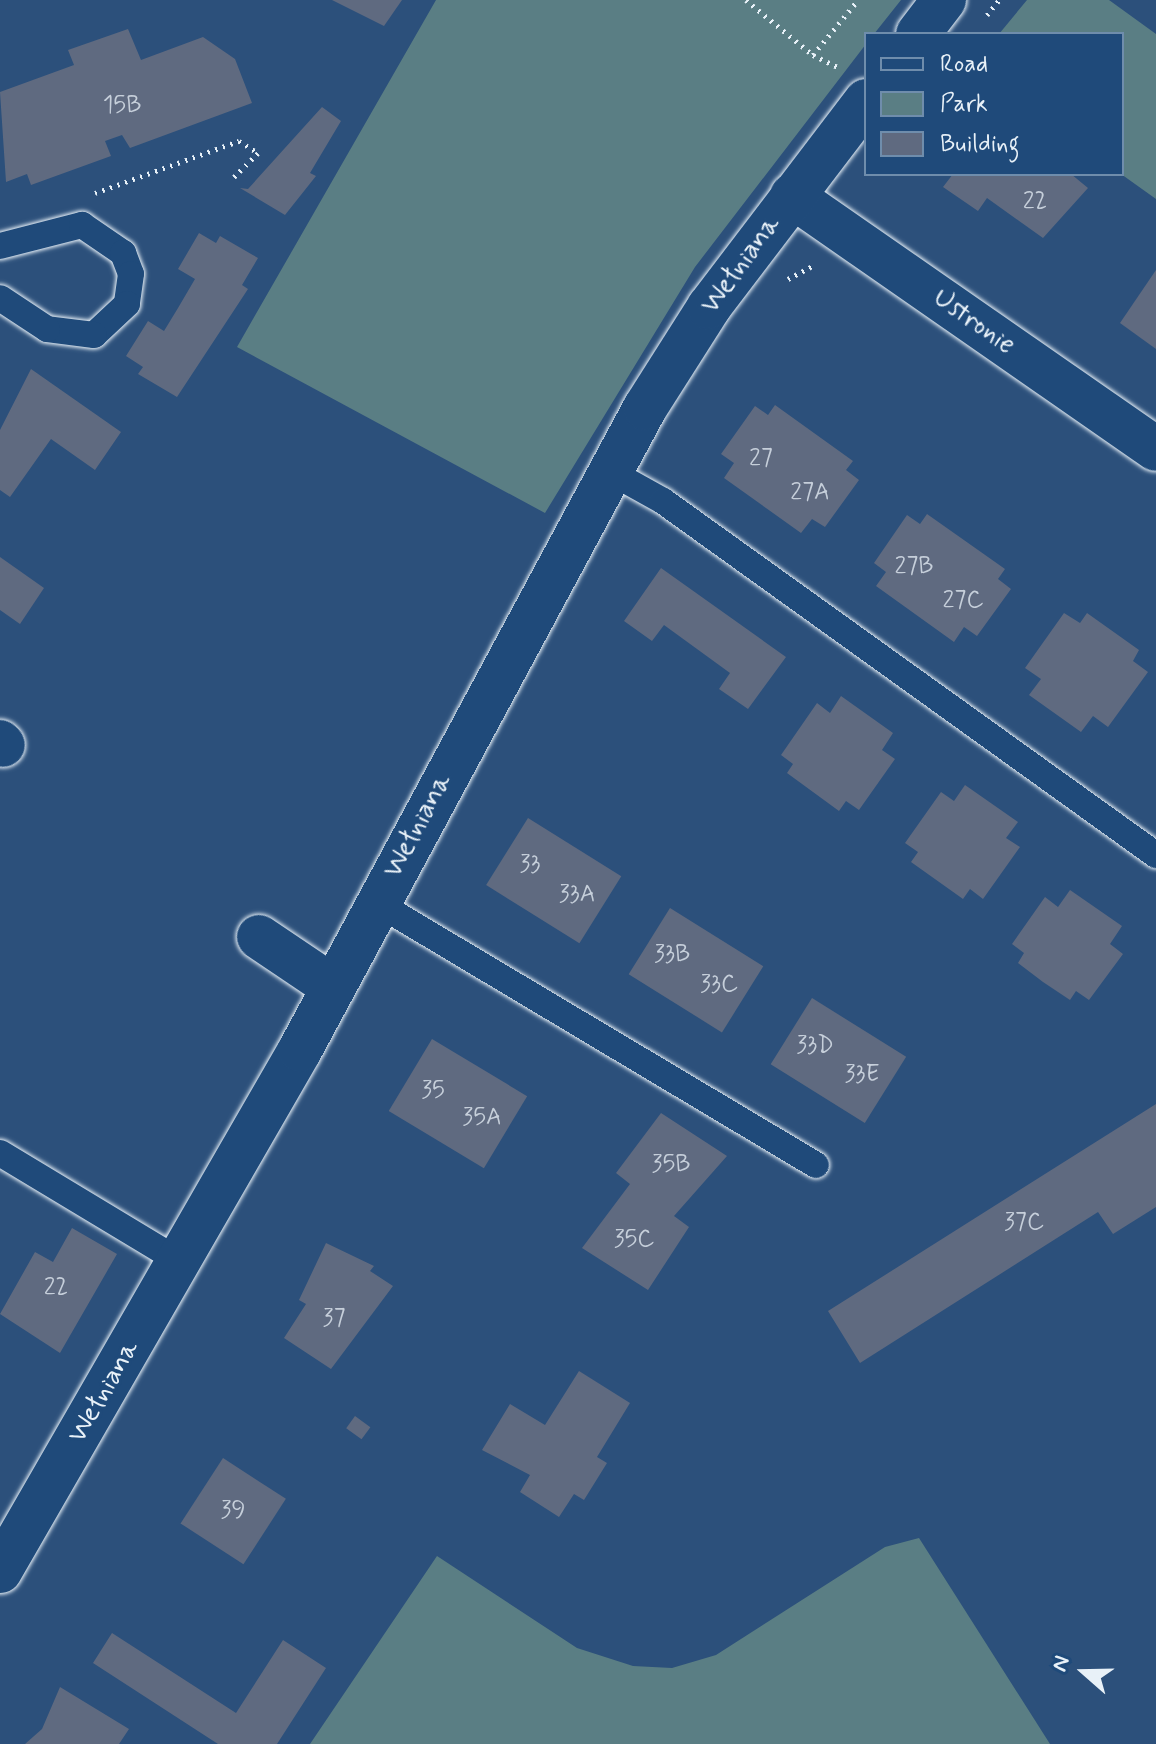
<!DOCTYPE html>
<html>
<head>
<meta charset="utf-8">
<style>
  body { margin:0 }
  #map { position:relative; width:1156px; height:1744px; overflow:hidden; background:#2c507b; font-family:Mynerve,sans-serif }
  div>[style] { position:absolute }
  .green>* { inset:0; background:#5a7e84 }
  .building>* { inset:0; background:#5f6a80; transform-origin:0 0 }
  .path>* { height:5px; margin-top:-2.5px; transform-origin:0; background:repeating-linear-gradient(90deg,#e8f1f8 0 2px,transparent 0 8px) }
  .roads { filter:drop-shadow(0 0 2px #e8f1f8) drop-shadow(0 0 2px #e8f1f8) }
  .lane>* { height:26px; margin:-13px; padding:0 13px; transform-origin:13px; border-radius:13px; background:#1f4a7a }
  .street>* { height:44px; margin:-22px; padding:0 22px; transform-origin:22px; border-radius:22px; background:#1f4a7a }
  span { translate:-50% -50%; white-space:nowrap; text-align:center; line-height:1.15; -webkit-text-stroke:6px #1f4a7a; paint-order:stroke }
  .number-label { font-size:24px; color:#c6cfda }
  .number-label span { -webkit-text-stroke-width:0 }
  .street-label { font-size:28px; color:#e8f1f8 }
  .legend { position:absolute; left:864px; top:32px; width:260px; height:144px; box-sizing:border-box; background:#1f4a7a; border:2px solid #6f8dac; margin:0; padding:10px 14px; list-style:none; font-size:24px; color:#e8f1f8 }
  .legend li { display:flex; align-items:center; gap:16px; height:40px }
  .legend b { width:40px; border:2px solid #6f8dac }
  .north { position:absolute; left:1044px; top:1632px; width:80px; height:80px; -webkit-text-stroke:6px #1f4a7a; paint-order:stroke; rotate:290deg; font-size:22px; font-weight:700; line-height:32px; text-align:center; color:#e8f1f8 }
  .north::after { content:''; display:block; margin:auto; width:28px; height:36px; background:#e8f1f8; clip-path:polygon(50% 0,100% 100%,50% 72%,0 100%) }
</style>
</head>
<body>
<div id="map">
  <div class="green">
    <i style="clip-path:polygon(436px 0,901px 0,874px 34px,866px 34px,866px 44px,695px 267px,545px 513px,237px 347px)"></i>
    <i style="clip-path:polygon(1027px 0,1109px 0,1156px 34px,1156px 199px,1121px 174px,1122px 34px,999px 34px)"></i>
    <i style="clip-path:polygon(919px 1538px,1050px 1744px,310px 1744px,437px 1556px,577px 1648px,633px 1666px,672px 1668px,716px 1655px,885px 1547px)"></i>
  </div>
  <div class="building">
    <i style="clip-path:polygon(332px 0,402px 0,384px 26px)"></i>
    <i style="clip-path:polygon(128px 29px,141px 60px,203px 37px,235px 59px,252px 103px,130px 148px,122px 135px,105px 141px,111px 156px,31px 185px,27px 174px,6px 182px,0 92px,74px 65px,68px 50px)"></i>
    <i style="clip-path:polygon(322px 107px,341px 121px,310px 173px,316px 176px,285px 215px,240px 188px,248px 189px)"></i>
    <i style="clip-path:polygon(953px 174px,1071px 174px,1088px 188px,1043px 238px,987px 198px,978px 211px,943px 187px)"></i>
    <i style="clip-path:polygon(199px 233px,216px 243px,220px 236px,258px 258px,242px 285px,248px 289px,177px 397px,138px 374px,143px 367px,126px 356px,148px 321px,164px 331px,178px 308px,195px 279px,178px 269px)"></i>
    <i style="clip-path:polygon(1156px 270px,1156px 349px,1120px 323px)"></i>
    <i style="clip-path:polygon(31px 369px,121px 432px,95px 470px,51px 439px,10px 497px,0 490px,0 430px)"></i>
    <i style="clip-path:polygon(775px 405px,853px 461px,846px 470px,859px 480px,825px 527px,812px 519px,801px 533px,724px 478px,734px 463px,721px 454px,755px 406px,768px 415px)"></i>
    <i style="clip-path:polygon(927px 514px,1005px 569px,998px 579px,1011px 589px,977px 636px,964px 627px,954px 642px,876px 586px,886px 572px,874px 563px,907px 515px,920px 524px)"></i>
    <i style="clip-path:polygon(0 557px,44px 588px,20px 624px,0 610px)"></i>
    <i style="clip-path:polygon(661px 568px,786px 657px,748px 709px,719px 689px,730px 673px,664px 625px,652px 641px,624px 621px)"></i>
    <i style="clip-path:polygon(1064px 613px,1080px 623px,1087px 613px,1139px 650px,1133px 661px,1148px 672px,1108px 727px,1093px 716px,1081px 732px,1029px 695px,1041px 679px,1025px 668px)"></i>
    <i style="clip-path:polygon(841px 696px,893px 733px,882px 750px,895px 759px,859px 810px,846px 801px,839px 811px,787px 773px,793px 764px,781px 755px,817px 703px,830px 713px)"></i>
    <i style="clip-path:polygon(965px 785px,1018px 822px,1006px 838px,1020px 847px,983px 899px,970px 889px,963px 899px,911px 862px,918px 852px,905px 843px,941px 792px,954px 801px)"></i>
    <i style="left:528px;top:818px;width:110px;height:79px;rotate:32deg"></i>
    <i style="clip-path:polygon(1070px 890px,1122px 926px,1110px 944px,1123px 954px,1089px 1000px,1076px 991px,1070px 1000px,1043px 982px,1018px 963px,1024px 953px,1012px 944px,1045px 897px,1058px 907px)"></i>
    <i style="left:670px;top:908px;width:110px;height:78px;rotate:32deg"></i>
    <i style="left:812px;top:998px;width:111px;height:78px;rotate:32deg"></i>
    <i style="left:432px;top:1039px;width:111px;height:84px;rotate:31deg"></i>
    <i style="clip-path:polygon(1156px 1104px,1156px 1207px,1113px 1234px,1098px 1212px,860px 1363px,828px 1311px)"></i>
    <i style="clip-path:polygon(661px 1113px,727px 1156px,674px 1216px,689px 1227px,648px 1290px,582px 1248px,630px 1184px,616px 1173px)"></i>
    <i style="clip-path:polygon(72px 1228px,117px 1254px,60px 1353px,0 1314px,35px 1252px,53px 1262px)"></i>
    <i style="clip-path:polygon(326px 1243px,374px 1266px,370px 1271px,393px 1286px,331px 1369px,284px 1338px,306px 1304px,299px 1300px)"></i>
    <i style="clip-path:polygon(579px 1371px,630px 1403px,597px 1457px,607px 1463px,584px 1500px,574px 1494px,559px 1517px,520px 1492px,530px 1475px,482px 1450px,510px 1404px,545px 1425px)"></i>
    <i style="left:355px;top:1416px;width:19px;height:15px;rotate:36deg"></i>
    <i style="left:223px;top:1458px;width:75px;height:78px;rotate:33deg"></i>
    <i style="clip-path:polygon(112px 1633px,236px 1713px,283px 1640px,326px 1668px,277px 1744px,218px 1744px,93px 1663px)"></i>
    <i style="clip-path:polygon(60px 1687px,129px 1729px,119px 1744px,25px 1744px,42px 1729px)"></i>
  </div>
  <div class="path">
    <i style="left:746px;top:0;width:87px;rotate:39.4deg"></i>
    <i style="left:813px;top:55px;width:71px;rotate:-50.7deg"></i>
    <i style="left:987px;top:15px;width:19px;rotate:-51deg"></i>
    <i style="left:813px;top:55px;width:28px;rotate:26deg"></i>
    <i style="left:95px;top:193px;width:153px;rotate:-19.9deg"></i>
    <i style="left:239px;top:141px;width:22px;rotate:32deg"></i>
    <i style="left:258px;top:153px;width:34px;rotate:135deg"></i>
    <i style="left:788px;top:279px;width:30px;rotate:-28deg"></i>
  </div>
  <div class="roads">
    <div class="lane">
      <i style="left:0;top:246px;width:85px;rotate:-14.4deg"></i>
      <i style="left:82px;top:225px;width:50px;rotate:34.3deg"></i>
      <i style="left:123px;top:253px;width:22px;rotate:69deg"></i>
      <i style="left:131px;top:274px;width:30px;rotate:98deg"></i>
      <i style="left:127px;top:304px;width:45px;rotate:136.8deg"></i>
      <i style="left:94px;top:335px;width:47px;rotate:-172.7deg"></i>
      <i style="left:47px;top:329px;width:56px;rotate:-146.6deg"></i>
      <i style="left:609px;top:471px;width:62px;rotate:29.1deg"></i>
      <i style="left:663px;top:501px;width:607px;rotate:35.68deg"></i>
      <i style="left:377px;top:903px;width:511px;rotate:30.83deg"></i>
      <i style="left:0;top:1153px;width:209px;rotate:31.1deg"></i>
    </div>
    <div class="street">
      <i style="left:918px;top:34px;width:43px;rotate:-52.6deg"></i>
      <i style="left:792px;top:196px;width:443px;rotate:34.8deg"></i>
      <i style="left:0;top:742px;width:4px;rotate:45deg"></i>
      <i style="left:259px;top:937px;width:89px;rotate:34deg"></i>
      <i style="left:0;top:1571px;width:601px;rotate:-60.07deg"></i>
      <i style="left:300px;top:1050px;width:729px;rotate:-61.75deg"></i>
      <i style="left:645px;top:408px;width:120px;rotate:-57.6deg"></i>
      <i style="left:709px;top:307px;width:259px;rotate:-52.7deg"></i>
    </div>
  </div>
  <div class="number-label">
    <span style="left:122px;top:106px">15B</span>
    <span style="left:1035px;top:202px">22</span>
    <span style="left:761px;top:459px">27</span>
    <span style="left:810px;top:493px">27A</span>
    <span style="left:914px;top:567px">27B</span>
    <span style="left:963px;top:601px">27C</span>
    <span style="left:530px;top:865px">33</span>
    <span style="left:577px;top:895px">33A</span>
    <span style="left:672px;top:955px">33B</span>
    <span style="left:719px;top:985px">33C</span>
    <span style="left:815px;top:1046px">33D</span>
    <span style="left:862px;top:1075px">33E</span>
    <span style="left:433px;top:1091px">35</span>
    <span style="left:482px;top:1118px">35A</span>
    <span style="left:671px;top:1165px">35B</span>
    <span style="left:1024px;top:1223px">37C</span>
    <span style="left:634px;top:1240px">35C</span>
    <span style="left:56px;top:1288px">22</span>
    <span style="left:334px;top:1319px">37</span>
    <span style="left:233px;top:1511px">39</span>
  </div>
  <div class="street-label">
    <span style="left:741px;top:265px;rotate:-54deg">Wełniana</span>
    <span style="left:974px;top:322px;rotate:35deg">Ustronie</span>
    <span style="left:418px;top:826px;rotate:-62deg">Wełniana</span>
    <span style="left:104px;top:1392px;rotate:-60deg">Wełniana</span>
  </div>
  <ul class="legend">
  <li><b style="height:10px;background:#1f4a7a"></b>Road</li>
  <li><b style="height:22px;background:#5a7e84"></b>Park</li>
  <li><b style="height:22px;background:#5f6a80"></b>Building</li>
  </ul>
  <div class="north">N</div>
</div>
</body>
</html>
